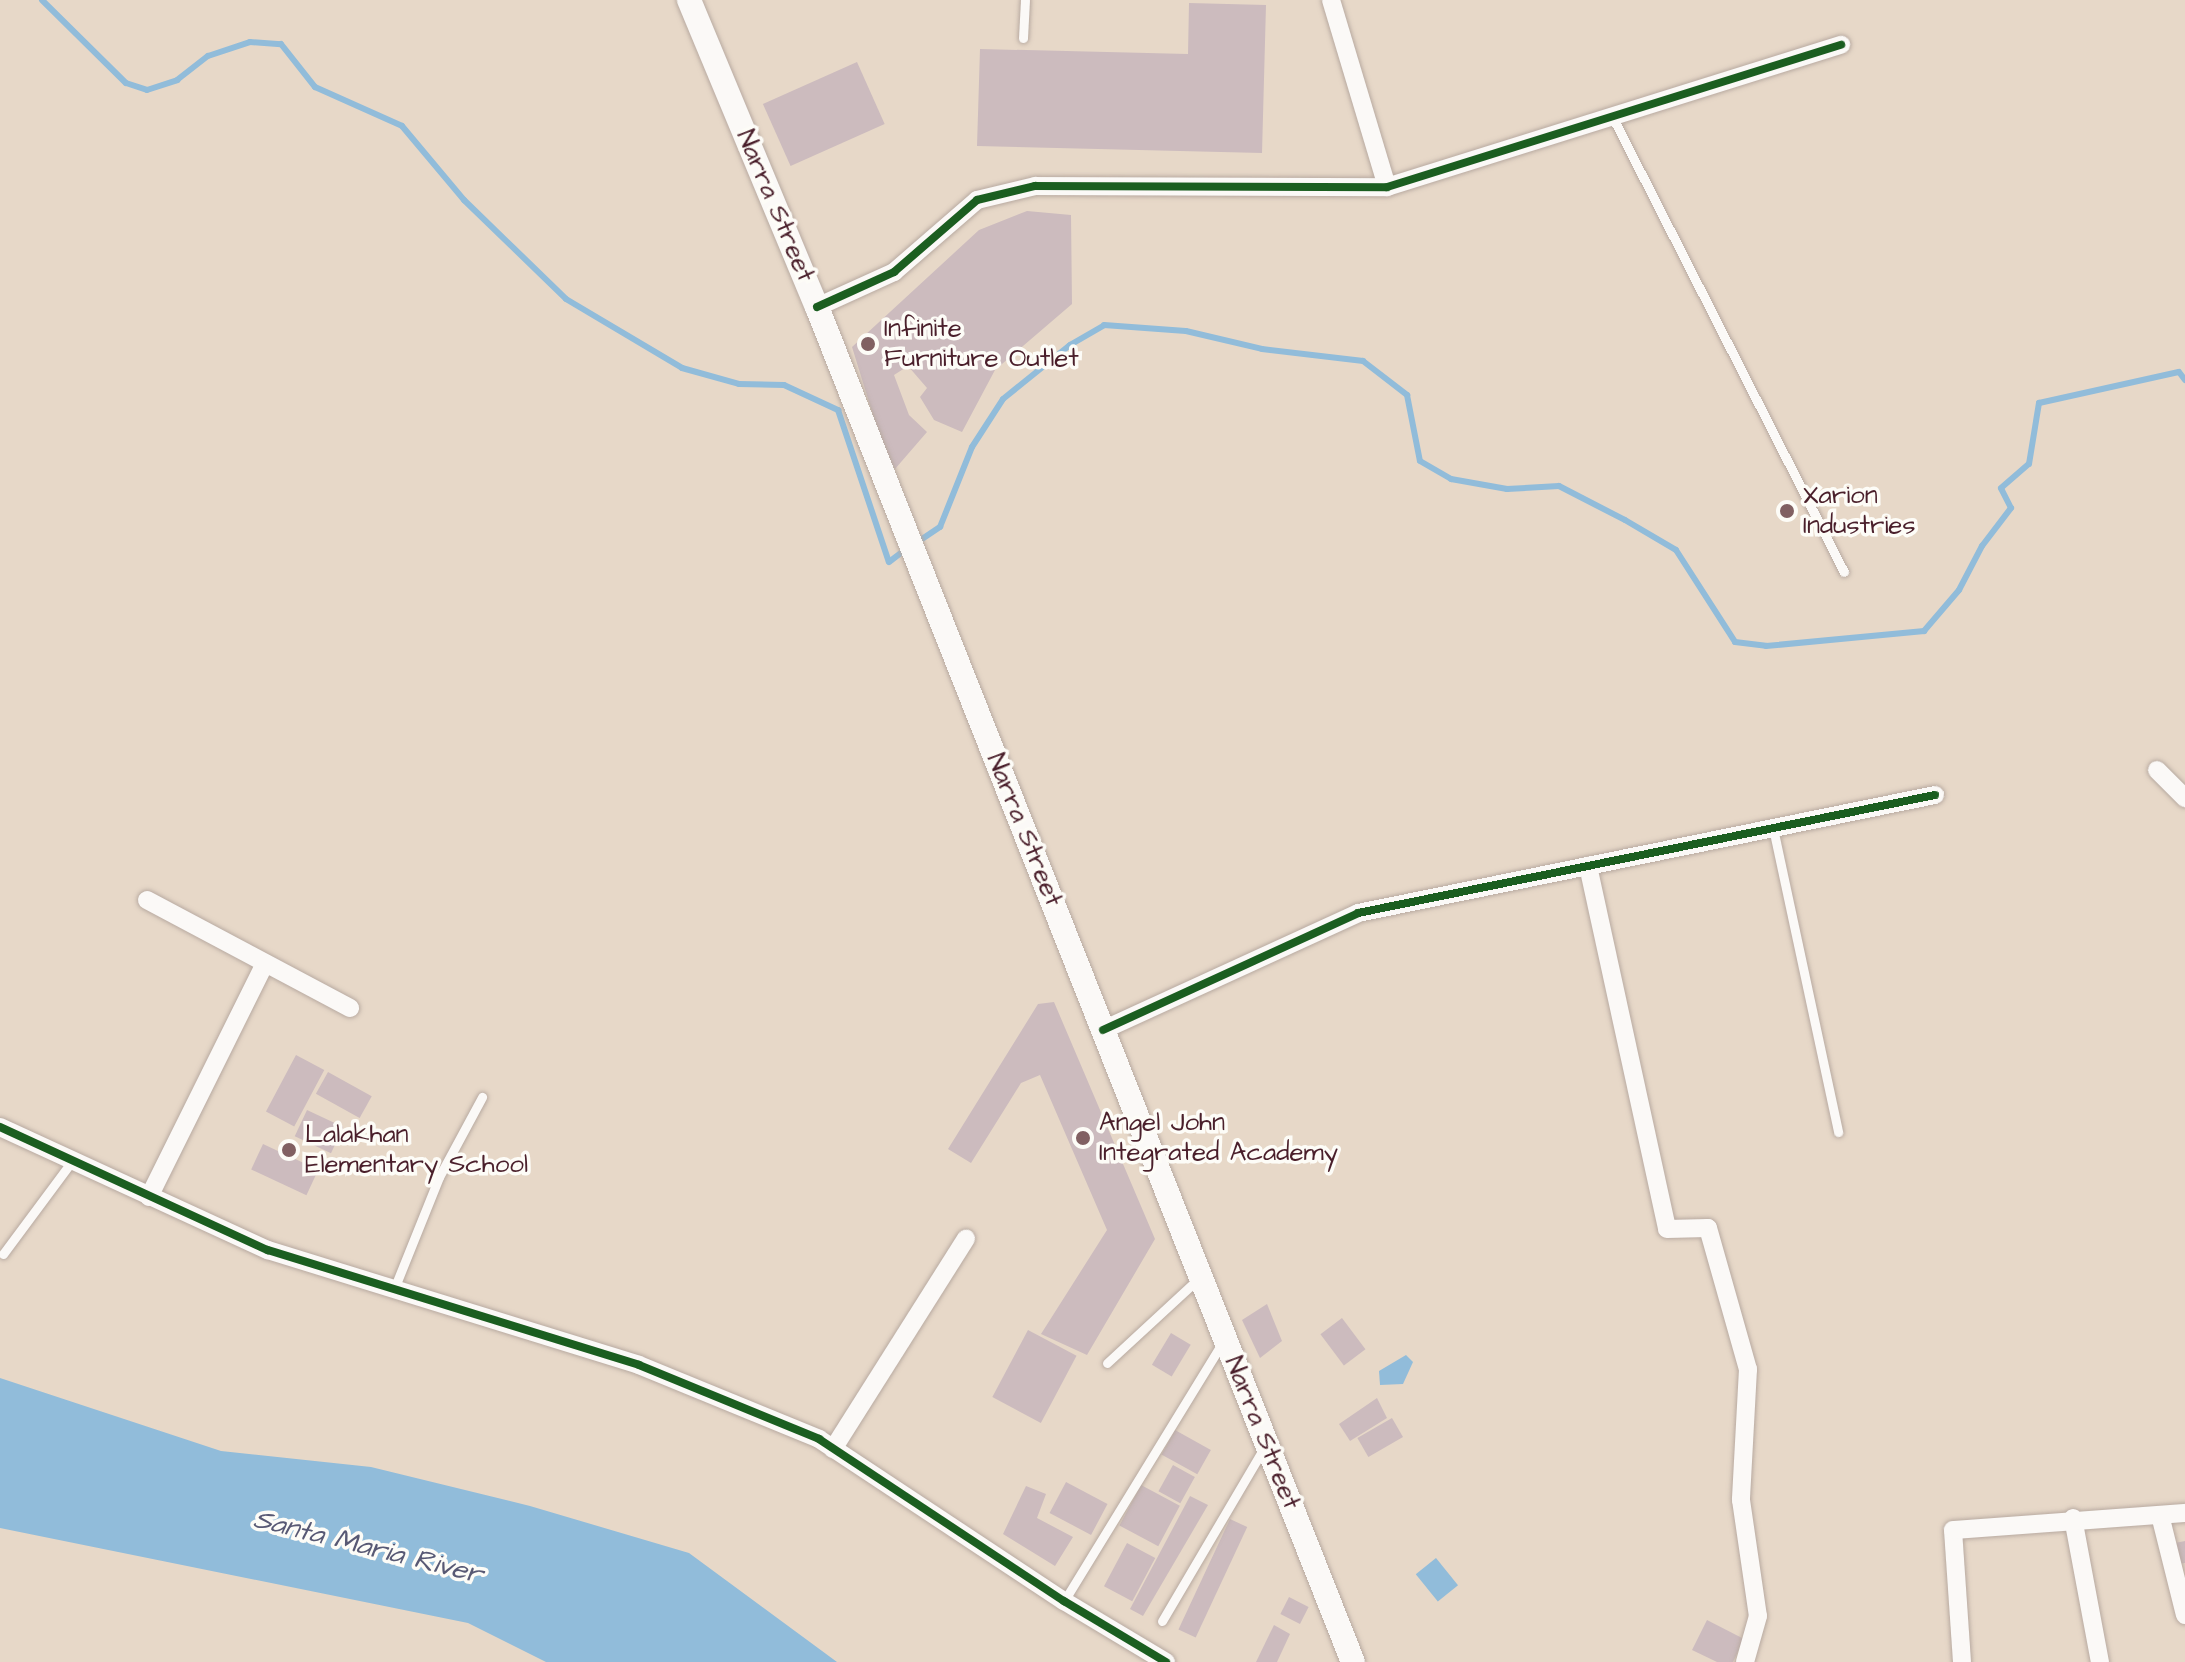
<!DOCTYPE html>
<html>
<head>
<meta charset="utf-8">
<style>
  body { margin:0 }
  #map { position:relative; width:2185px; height:1662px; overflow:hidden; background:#e7d8c8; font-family:"Architects Daughter",sans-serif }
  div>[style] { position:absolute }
  .water>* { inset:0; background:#91bcda; transform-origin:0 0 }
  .stream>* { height:6px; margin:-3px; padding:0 3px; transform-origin:3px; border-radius:3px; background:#91bcda }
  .building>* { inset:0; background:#ccbbbe; transform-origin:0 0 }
  .roads { filter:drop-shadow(0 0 2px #b8aaa1) drop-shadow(0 0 2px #b8aaa1) }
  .lane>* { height:9px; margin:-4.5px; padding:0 4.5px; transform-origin:4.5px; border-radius:4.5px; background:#fbf9f7 }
  .street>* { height:18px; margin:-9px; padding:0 9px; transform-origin:9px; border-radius:9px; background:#fbf9f7 }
  .secondary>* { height:24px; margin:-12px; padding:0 12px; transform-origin:12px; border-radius:12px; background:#fbf9f7 }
  .cycleway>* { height:8px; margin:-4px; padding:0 4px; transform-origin:4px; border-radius:4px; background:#1b5e20 }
  .dots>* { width:22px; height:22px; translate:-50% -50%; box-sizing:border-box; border:4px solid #fdfcf7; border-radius:50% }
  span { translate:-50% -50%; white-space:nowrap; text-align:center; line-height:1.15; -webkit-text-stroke:7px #fdfcf7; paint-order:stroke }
  .street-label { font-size:26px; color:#4a1f2b }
  .poi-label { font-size:26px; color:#4a1f2b }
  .left { translate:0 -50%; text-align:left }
  .water-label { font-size:28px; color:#585974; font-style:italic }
</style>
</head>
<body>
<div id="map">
  <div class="water">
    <i style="clip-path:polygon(1406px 1355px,1413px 1362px,1403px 1384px,1380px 1385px,1379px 1371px)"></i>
    <i style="clip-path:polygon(0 1378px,221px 1451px,371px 1467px,530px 1506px,689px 1553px,837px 1662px,546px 1662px,468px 1623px,0 1528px)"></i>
    <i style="left:1436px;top:1558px;width:35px;height:26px;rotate:51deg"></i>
  </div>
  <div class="stream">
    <i style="left:42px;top:0;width:118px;rotate:44.7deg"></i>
    <i style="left:126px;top:83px;width:22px;rotate:18deg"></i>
    <i style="left:147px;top:90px;width:32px;rotate:-18deg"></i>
    <i style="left:177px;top:80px;width:39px;rotate:-38deg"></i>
    <i style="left:208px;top:56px;width:44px;rotate:-18.4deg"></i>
    <i style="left:250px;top:42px;width:31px;rotate:4deg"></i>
    <i style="left:281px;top:44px;width:55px;rotate:51.7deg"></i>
    <i style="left:315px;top:87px;width:95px;rotate:24.1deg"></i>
    <i style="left:402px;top:126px;width:97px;rotate:50deg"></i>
    <i style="left:464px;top:200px;width:142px;rotate:44.1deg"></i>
    <i style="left:566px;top:299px;width:135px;rotate:30.7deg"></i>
    <i style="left:682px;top:368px;width:59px;rotate:15.7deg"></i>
    <i style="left:739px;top:384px;width:45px;rotate:1.3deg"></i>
    <i style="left:784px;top:385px;width:60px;rotate:24.8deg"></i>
    <i style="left:838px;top:410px;width:160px;rotate:71.5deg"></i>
    <i style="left:889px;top:562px;width:15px;rotate:-37deg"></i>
    <i style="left:922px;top:539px;width:22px;rotate:-34deg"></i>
    <i style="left:940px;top:527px;width:86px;rotate:-68.2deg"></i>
    <i style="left:972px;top:447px;width:57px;rotate:-57.1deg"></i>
    <i style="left:1003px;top:399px;width:86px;rotate:-38.9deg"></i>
    <i style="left:1070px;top:345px;width:39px;rotate:-30deg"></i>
    <i style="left:1104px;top:325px;width:82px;rotate:4.2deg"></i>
    <i style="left:1186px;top:331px;width:78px;rotate:13.3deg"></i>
    <i style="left:1262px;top:349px;width:102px;rotate:6.8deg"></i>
    <i style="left:1363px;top:361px;width:56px;rotate:37.7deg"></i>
    <i style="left:1407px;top:395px;width:67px;rotate:78.9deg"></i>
    <i style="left:1420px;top:461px;width:36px;rotate:30deg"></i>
    <i style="left:1451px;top:479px;width:57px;rotate:10.1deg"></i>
    <i style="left:1507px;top:489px;width:52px;rotate:-3.3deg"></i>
    <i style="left:1559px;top:486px;width:74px;rotate:27.3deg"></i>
    <i style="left:1625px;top:520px;width:59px;rotate:30.5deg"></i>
    <i style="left:1676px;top:550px;width:109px;rotate:57.3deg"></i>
    <i style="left:1735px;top:642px;width:31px;rotate:7deg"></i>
    <i style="left:1766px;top:646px;width:159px;rotate:-5.4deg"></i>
    <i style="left:1924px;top:631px;width:54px;rotate:-49.5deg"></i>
    <i style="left:1959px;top:590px;width:50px;rotate:-62.4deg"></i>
    <i style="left:1982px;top:546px;width:48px;rotate:-52.7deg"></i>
    <i style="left:2011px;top:508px;width:22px;rotate:-117deg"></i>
    <i style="left:2001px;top:488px;width:37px;rotate:-41deg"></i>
    <i style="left:2029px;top:464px;width:62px;rotate:-80.7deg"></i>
    <i style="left:2039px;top:403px;width:143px;rotate:-12.5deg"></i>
    <i style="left:2179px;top:372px;width:10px;rotate:53deg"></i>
  </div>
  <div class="building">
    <i style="clip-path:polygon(1189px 3px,1266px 5px,1262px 153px,977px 146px,980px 49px,1188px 54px)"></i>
    <i style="left:857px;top:62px;width:68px;height:103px;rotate:66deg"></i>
    <i style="clip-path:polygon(1027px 211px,1071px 215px,1072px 304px,995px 370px,962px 432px,934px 420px,920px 397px,927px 388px,908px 366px,894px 375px,909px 415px,927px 432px,895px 469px,885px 454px,852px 347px,979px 230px)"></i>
    <i style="clip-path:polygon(1054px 1002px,1155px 1239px,1087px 1355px,1041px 1334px,1107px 1230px,1040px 1075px,1021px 1083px,971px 1163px,948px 1149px,1038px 1004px)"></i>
    <i style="left:296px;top:1055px;width:32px;height:64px;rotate:28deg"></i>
    <i style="left:328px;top:1072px;width:50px;height:25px;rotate:29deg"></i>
    <i style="left:307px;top:1110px;width:40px;height:29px;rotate:25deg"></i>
    <i style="left:263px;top:1144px;width:61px;height:28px;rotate:25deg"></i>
    <i style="clip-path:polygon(1267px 1304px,1282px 1341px,1260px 1358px,1242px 1320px)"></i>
    <i style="left:1342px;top:1318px;width:39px;height:27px;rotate:53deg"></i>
    <i style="left:1028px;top:1330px;width:55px;height:76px;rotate:28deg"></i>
    <i style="left:1171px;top:1333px;width:23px;height:37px;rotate:31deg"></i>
    <i style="clip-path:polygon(1377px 1398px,1387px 1418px,1350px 1441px,1339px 1424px)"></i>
    <i style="left:1392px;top:1418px;width:22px;height:40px;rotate:60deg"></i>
    <i style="left:1175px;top:1430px;width:41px;height:28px;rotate:29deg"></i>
    <i style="left:1173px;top:1465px;width:25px;height:30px;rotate:29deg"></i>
    <i style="left:1066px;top:1482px;width:47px;height:35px;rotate:28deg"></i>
    <i style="left:1141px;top:1485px;width:44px;height:46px;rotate:28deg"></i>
    <i style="clip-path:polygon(1026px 1486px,1046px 1494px,1037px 1518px,1073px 1537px,1055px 1566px,1003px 1534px)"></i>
    <i style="clip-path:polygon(1190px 1496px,1208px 1505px,1143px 1616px,1130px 1609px)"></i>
    <i style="left:1230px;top:1519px;width:19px;height:122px;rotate:25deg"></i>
    <i style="clip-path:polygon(2185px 1541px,2185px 1563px,2178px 1564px,2175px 1543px)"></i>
    <i style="left:1127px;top:1543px;width:32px;height:49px;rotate:28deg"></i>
    <i style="left:1289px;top:1597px;width:22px;height:19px;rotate:27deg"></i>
    <i style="clip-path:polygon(1707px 1620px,1744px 1639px,1733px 1662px,1717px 1662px,1692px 1650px)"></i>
    <i style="clip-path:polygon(1274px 1625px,1290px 1634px,1277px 1662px,1256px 1662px)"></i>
  </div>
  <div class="roads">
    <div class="lane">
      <i style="left:1023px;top:38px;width:38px;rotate:-87deg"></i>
      <i style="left:1614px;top:120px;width:507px;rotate:63.03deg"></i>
      <i style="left:1773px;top:828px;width:311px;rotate:77.9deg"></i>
      <i style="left:3px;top:1254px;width:116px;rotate:-53.4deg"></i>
      <i style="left:394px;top:1289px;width:121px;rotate:-68.1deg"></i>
      <i style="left:439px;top:1177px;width:91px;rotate:-61.7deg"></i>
      <i style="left:1107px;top:1363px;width:124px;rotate:-42.7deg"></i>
      <i style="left:1064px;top:1601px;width:304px;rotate:-58.5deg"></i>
      <i style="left:1162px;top:1621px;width:201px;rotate:-59.5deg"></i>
    </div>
    <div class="street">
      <i style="left:1331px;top:0;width:195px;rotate:73.3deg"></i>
      <i style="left:817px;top:307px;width:85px;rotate:-24.4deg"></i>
      <i style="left:894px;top:272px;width:110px;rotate:-40.9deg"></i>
      <i style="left:977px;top:200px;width:60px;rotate:-13.6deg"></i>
      <i style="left:1035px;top:186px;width:352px;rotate:0.2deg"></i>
      <i style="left:1387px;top:187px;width:476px;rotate:-17.4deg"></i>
      <i style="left:2157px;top:770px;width:40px;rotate:45deg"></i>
      <i style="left:1588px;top:866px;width:371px;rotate:77.7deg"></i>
      <i style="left:1667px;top:1229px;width:41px;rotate:-1.4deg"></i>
      <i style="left:1708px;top:1228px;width:147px;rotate:74.2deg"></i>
      <i style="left:1748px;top:1369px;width:131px;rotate:93.1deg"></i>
      <i style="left:1741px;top:1500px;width:117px;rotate:81.7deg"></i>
      <i style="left:1758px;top:1616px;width:48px;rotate:105.8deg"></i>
      <i style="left:147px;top:900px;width:230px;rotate:28deg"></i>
      <i style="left:1103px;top:1030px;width:281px;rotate:-24.6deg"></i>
      <i style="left:1358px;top:913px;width:589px;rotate:-11.56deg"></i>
      <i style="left:0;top:1127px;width:295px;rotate:24.7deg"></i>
      <i style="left:268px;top:1250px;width:388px;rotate:17.2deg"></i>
      <i style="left:639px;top:1365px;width:195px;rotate:22.3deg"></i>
      <i style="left:819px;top:1439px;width:294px;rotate:33.5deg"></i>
      <i style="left:1064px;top:1601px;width:119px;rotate:30.9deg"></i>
      <i style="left:149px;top:1197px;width:261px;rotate:-63.6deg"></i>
      <i style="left:833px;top:1449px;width:249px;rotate:-57.7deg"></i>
      <i style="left:2160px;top:1515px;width:103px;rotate:76deg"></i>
      <i style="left:2073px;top:1518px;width:147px;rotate:79.4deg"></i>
      <i style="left:1962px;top:1662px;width:132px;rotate:-93.9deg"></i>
      <i style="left:1953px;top:1530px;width:233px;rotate:-4.2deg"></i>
    </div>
    <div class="secondary">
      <i style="left:689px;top:0;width:333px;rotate:67.4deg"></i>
      <i style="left:817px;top:307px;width:1457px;rotate:68.42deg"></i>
    </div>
  </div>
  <div class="cycleway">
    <i style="left:817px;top:307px;width:85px;rotate:-24.4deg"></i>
    <i style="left:894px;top:272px;width:110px;rotate:-40.9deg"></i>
    <i style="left:977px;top:200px;width:60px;rotate:-13.6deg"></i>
    <i style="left:1035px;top:186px;width:352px;rotate:0.2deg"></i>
    <i style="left:1387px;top:187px;width:476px;rotate:-17.4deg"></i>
    <i style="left:1103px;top:1030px;width:281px;rotate:-24.6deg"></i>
    <i style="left:1358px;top:913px;width:589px;rotate:-11.56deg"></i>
    <i style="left:0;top:1127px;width:295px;rotate:24.7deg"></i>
    <i style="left:268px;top:1250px;width:388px;rotate:17.2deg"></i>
    <i style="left:639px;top:1365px;width:195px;rotate:22.3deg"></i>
    <i style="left:819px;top:1439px;width:294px;rotate:33.5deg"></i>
    <i style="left:1064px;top:1601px;width:119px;rotate:30.9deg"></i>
  </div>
  <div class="dots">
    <i style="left:868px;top:344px;background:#816062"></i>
    <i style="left:1787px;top:511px;background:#816062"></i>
    <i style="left:1083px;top:1138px;background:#816062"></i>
    <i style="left:289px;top:1150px;background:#816062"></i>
  </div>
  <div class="street-label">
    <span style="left:775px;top:206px;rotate:67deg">Narra Street</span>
    <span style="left:1024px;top:830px;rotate:68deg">Narra Street</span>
    <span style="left:1262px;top:1433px;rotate:68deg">Narra Street</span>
  </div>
  <div class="poi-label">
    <span class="left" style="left:884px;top:344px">Infinite<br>Furniture Outlet</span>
    <span class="left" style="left:1803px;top:511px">Xarion<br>Industries</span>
    <span class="left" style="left:1099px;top:1138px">Angel John<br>Integrated Academy</span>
    <span class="left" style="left:305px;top:1150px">Lalakhan<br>Elementary School</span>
  </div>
  <div class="water-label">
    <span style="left:368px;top:1547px;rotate:14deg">Santa Maria River</span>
  </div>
</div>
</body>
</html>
